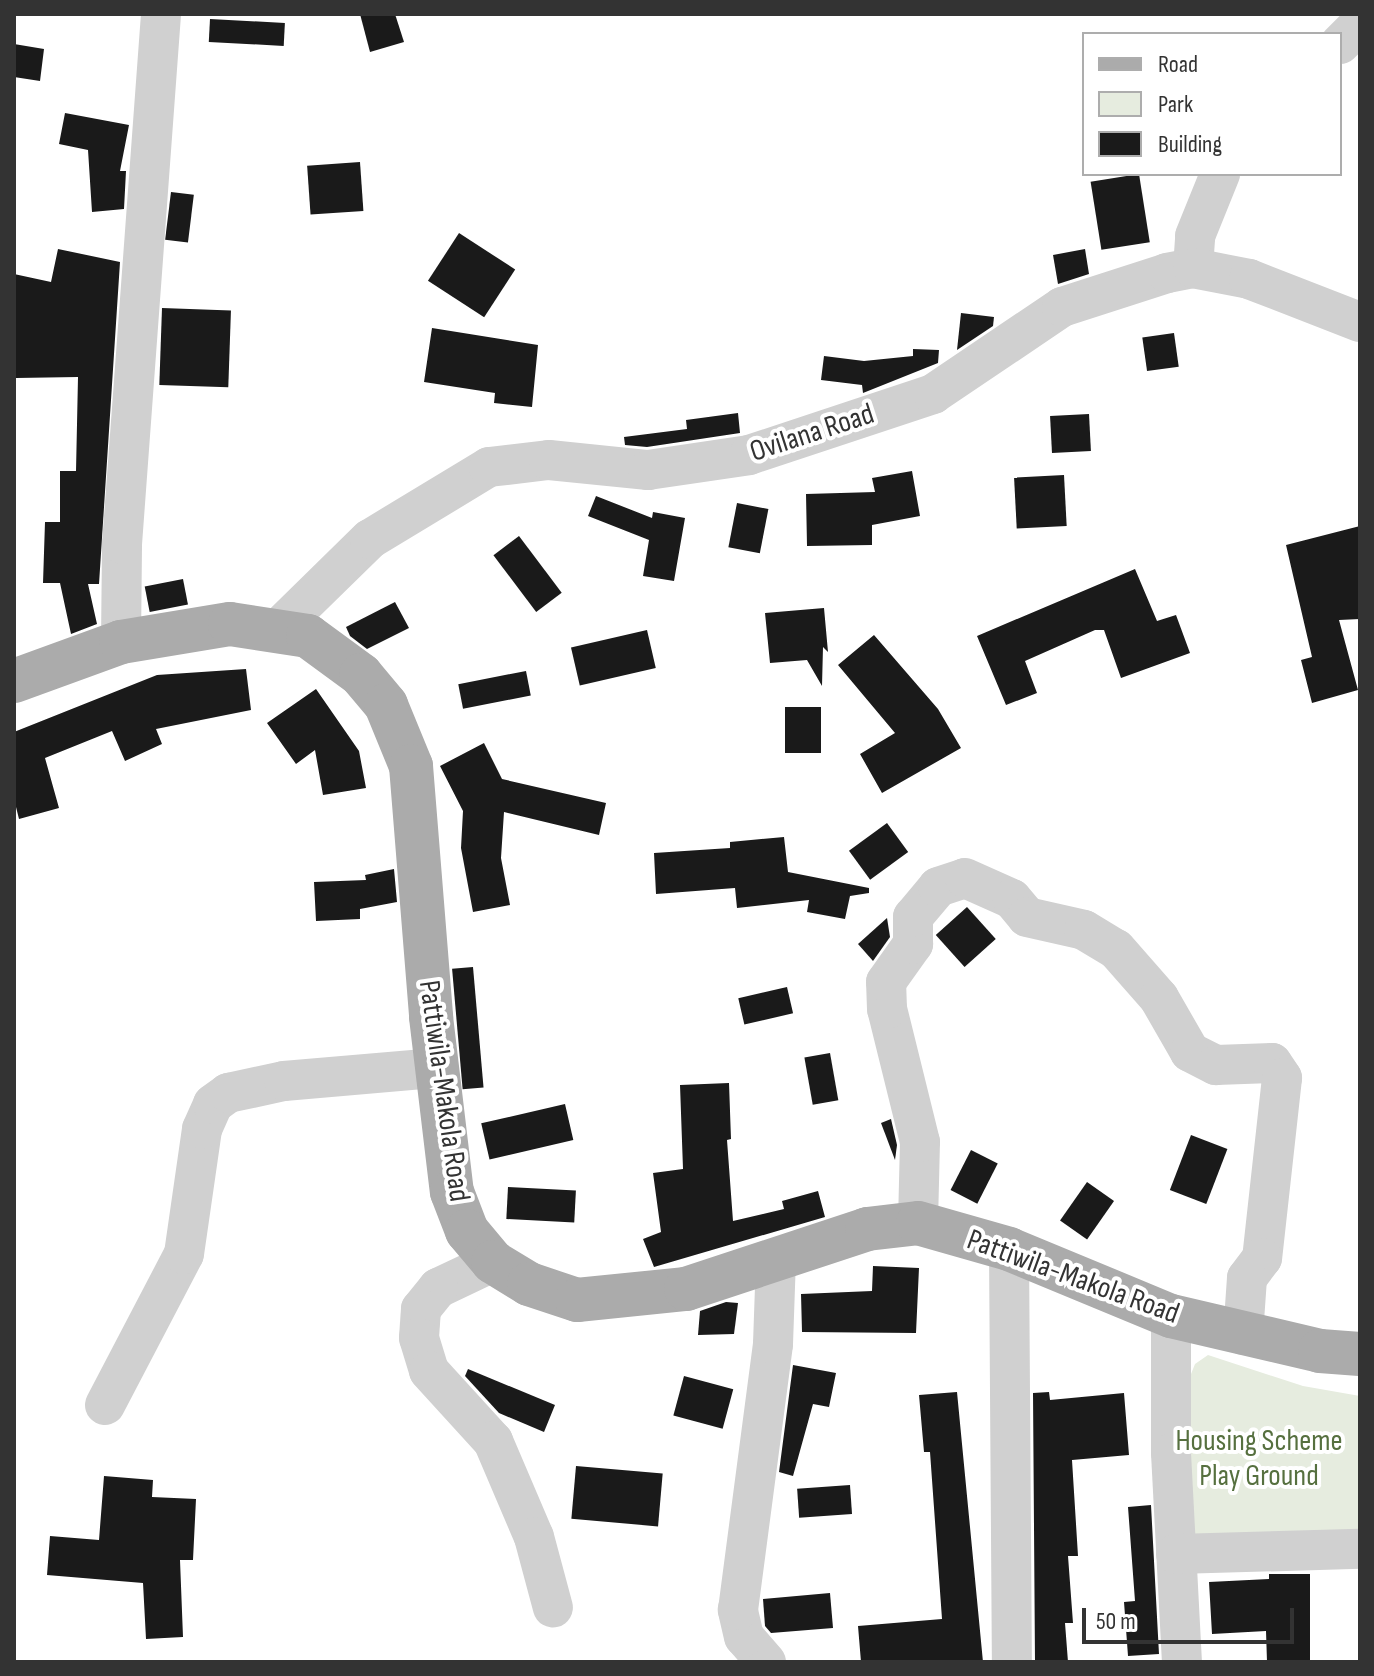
<!DOCTYPE html>
<html>
<head>
<meta charset="utf-8">
<style>
  body { margin:0 }
  #map { position:relative; width:1374px; height:1676px; overflow:hidden; background:#fff; font-family:"Sofia Sans Condensed",sans-serif }
  div>[style] { position:absolute }
  .green>* { inset:0; background:#e6ecdf }
  .building>* { inset:0; background:#1a1a1a; transform-origin:0 0 }
  .minor>* { height:40px; margin:-20px; padding:0 20px; transform-origin:20px; border-radius:20px; background:#d0d0d0 }
  .major>* { height:44px; margin:-22px; padding:0 22px; transform-origin:22px; border-radius:22px; background:#ababab }
  span { translate:-50% -50%; white-space:nowrap; text-align:center; line-height:1.15; -webkit-text-stroke:8px #fff; paint-order:stroke }
  .street-label { font-size:30px; color:#333 }
  .park-label { font-size:30px; color:#56703f }
  .frame { position:absolute; inset:0; border:16px solid #333; pointer-events:none }
  .legend { position:absolute; left:1082px; top:32px; width:260px; height:144px; box-sizing:border-box; background:#fff; border:2px solid #adadad; margin:0; padding:10px 14px; list-style:none; font-size:24px; color:#333 }
  .legend li { display:flex; align-items:center; gap:16px; height:40px }
  .legend b { width:40px; border:2px solid #adadad }
  .scale { position:absolute; left:1082px; top:1608px; width:212px; height:36px; box-sizing:border-box; border:4px solid #333; border-top:0; padding-left:10px; font-size:24px; line-height:28px; white-space:nowrap; color:#333; -webkit-text-stroke:6px #fff; paint-order:stroke }
</style>
</head>
<body>
<div id="map">
  <div class="green">
    <i style="clip-path:polygon(1208px 1355px,1303px 1386px,1360px 1396px,1360px 1542px,1203px 1544px,1181px 1516px,1181px 1399px,1195px 1364px)"></i>
  </div>
  <div class="building">
    <i style="clip-path:polygon(360px 14px,395px 14px,404px 42px,370px 52px)"></i>
    <i style="left:210px;top:19px;width:75px;height:23px;rotate:3deg"></i>
    <i style="clip-path:polygon(14px 44px,44px 49px,40px 81px,14px 77px)"></i>
    <i style="clip-path:polygon(65px 113px,129px 125px,120px 171px,126px 171px,124px 209px,92px 212px,88px 150px,59px 144px)"></i>
    <i style="left:360px;top:162px;width:49px;height:53px;rotate:86deg"></i>
    <i style="left:1139px;top:174px;width:69px;height:49px;rotate:81deg"></i>
    <i style="left:171px;top:192px;width:23px;height:48px;rotate:7deg"></i>
    <i style="left:459px;top:233px;width:67px;height:57px;rotate:33deg"></i>
    <i style="clip-path:polygon(58px 249px,120px 262px,99px 584px,88px 584px,97px 624px,71px 634px,60px 583px,43px 583px,45px 522px,60px 522px,60px 471px,76px 471px,78px 377px,16px 378px,14px 320px,14px 274px,51px 282px)"></i>
    <i style="clip-path:polygon(1085px 249px,1089px 274px,1058px 284px,1053px 255px)"></i>
    <i style="left:162px;top:308px;width:69px;height:77px;rotate:2deg"></i>
    <i style="clip-path:polygon(961px 313px,994px 317px,993px 326px,957px 350px)"></i>
    <i style="clip-path:polygon(432px 328px,538px 345px,532px 407px,494px 403px,495px 393px,424px 382px)"></i>
    <i style="left:1174px;top:333px;width:34px;height:32px;rotate:82deg"></i>
    <i style="clip-path:polygon(913px 349px,939px 350px,938px 363px,863px 393px,862px 385px,821px 380px,824px 356px,864px 361px,913px 356px)"></i>
    <i style="clip-path:polygon(738px 413px,740px 433px,647px 447px,625px 445px,624px 437px,687px 429px,686px 420px)"></i>
    <i style="left:1089px;top:414px;width:37px;height:39px;rotate:87deg"></i>
    <i style="clip-path:polygon(912px 471px,920px 516px,872px 525px,872px 545px,807px 546px,806px 494px,875px 492px,872px 478px)"></i>
    <i style="left:1064px;top:475px;width:51px;height:50px;rotate:87deg"></i>
    <i style="clip-path:polygon(596px 496px,652px 518px,653px 512px,685px 518px,674px 581px,643px 576px,649px 540px,588px 516px)"></i>
    <i style="left:737px;top:503px;width:32px;height:45px;rotate:11deg"></i>
    <i style="clip-path:polygon(1360px 526px,1360px 619px,1339px 620px,1358px 690px,1312px 703px,1301px 660px,1312px 657px,1286px 545px)"></i>
    <i style="left:519px;top:536px;width:71px;height:32px;rotate:53deg"></i>
    <i style="clip-path:polygon(1135px 569px,1157px 621px,1176px 615px,1190px 653px,1121px 678px,1104px 630px,1095px 630px,1025px 661px,1037px 693px,1006px 705px,977px 636px)"></i>
    <i style="left:183px;top:579px;width:26px;height:39px;rotate:79deg"></i>
    <i style="clip-path:polygon(395px 602px,409px 628px,367px 649px,350px 636px,346px 627px)"></i>
    <i style="clip-path:polygon(824px 608px,828px 652px,823px 647px,822px 686px,807px 660px,770px 663px,765px 613px)"></i>
    <i style="left:647px;top:630px;width:39px;height:78px;rotate:77deg"></i>
    <i style="clip-path:polygon(874px 635px,938px 709px,961px 748px,882px 793px,860px 754px,895px 733px,838px 665px)"></i>
    <i style="clip-path:polygon(246px 669px,251px 710px,156px 729px,162px 744px,125px 761px,112px 731px,45px 758px,59px 808px,19px 819px,14px 799px,14px 732px,157px 675px)"></i>
    <i style="left:526px;top:671px;width:25px;height:69px;rotate:79deg"></i>
    <i style="clip-path:polygon(316px 689px,359px 751px,366px 788px,323px 795px,315px 750px,296px 764px,267px 723px)"></i>
    <i style="left:785px;top:707px;width:36px;height:46px"></i>
    <i style="clip-path:polygon(484px 743px,502px 779px,606px 803px,599px 835px,504px 812px,501px 858px,510px 905px,473px 912px,461px 848px,463px 811px,440px 766px)"></i>
    <i style="left:887px;top:823px;width:36px;height:47px;rotate:54deg"></i>
    <i style="clip-path:polygon(784px 837px,788px 872px,869px 888px,869px 893px,850px 896px,845px 919px,807px 912px,809px 900px,737px 908px,735px 888px,656px 894px,654px 853px,730px 848px,730px 842px)"></i>
    <i style="clip-path:polygon(394px 869px,397px 902px,360px 909px,360px 919px,316px 921px,314px 882px,366px 880px,365px 875px)"></i>
    <i style="left:967px;top:907px;width:43px;height:42px;rotate:48deg"></i>
    <i style="clip-path:polygon(887px 918px,890px 937px,873px 961px,858px 944px)"></i>
    <i style="left:473px;top:967px;width:121px;height:21px;rotate:85deg"></i>
    <i style="left:787px;top:987px;width:27px;height:50px;rotate:77deg"></i>
    <i style="left:830px;top:1053px;width:48px;height:26px;rotate:80deg"></i>
    <i style="clip-path:polygon(729px 1083px,731px 1139px,727px 1140px,733px 1221px,784px 1209px,782px 1201px,818px 1191px,825px 1217px,654px 1267px,643px 1239px,661px 1232px,653px 1173px,683px 1169px,680px 1085px)"></i>
    <i style="left:565px;top:1104px;width:37px;height:86px;rotate:77deg"></i>
    <i style="clip-path:polygon(891px 1119px,897px 1145px,895px 1160px,881px 1123px)"></i>
    <i style="left:1191px;top:1135px;width:39px;height:59px;rotate:21deg"></i>
    <i style="left:971px;top:1150px;width:30px;height:45px;rotate:27deg"></i>
    <i style="left:1087px;top:1182px;width:33px;height:47px;rotate:35deg"></i>
    <i style="left:508px;top:1187px;width:68px;height:32px;rotate:3deg"></i>
    <i style="clip-path:polygon(873px 1266px,919px 1268px,916px 1333px,802px 1332px,801px 1294px,872px 1291px)"></i>
    <i style="clip-path:polygon(726px 1302px,738px 1303px,734px 1334px,698px 1335px,700px 1311px)"></i>
    <i style="clip-path:polygon(793px 1365px,836px 1373px,829px 1407px,813px 1404px,793px 1476px,779px 1472px)"></i>
    <i style="clip-path:polygon(468px 1369px,555px 1405px,544px 1432px,499px 1413px,465px 1376px)"></i>
    <i style="left:684px;top:1376px;width:51px;height:41px;rotate:15deg"></i>
    <i style="clip-path:polygon(957px 1392px,983px 1662px,861px 1662px,858px 1626px,942px 1619px,930px 1452px,924px 1452px,919px 1395px)"></i>
    <i style="clip-path:polygon(1049px 1392px,1050px 1400px,1124px 1393px,1129px 1455px,1072px 1460px,1078px 1556px,1068px 1556px,1073px 1623px,1065px 1623px,1068px 1662px,1035px 1662px,1033px 1393px)"></i>
    <i style="left:576px;top:1466px;width:87px;height:53px;rotate:5deg"></i>
    <i style="clip-path:polygon(104px 1476px,153px 1480px,152px 1497px,196px 1499px,193px 1560px,180px 1560px,183px 1637px,146px 1639px,143px 1583px,47px 1575px,50px 1536px,99px 1540px)"></i>
    <i style="left:850px;top:1485px;width:29px;height:53px;rotate:86deg"></i>
    <i style="clip-path:polygon(1151px 1505px,1159px 1654px,1128px 1656px,1124px 1602px,1135px 1601px,1128px 1507px)"></i>
    <i style="clip-path:polygon(1269px 1574px,1310px 1574px,1310px 1662px,1267px 1662px,1266px 1631px,1212px 1634px,1209px 1582px,1269px 1579px)"></i>
    <i style="clip-path:polygon(830px 1593px,833px 1628px,771px 1633px,765px 1626px,763px 1599px)"></i>
  </div>
  <div class="minor">
    <i style="left:1340px;top:44px;width:28px;rotate:-45deg"></i>
    <i style="left:1193px;top:268px;width:32px;rotate:-86deg"></i>
    <i style="left:1195px;top:236px;width:67px;rotate:-68deg"></i>
    <i style="left:279px;top:628px;width:127px;rotate:-44.4deg"></i>
    <i style="left:370px;top:539px;width:139px;rotate:-31.2deg"></i>
    <i style="left:489px;top:467px;width:60px;rotate:-6.7deg"></i>
    <i style="left:549px;top:460px;width:100px;rotate:5.8deg"></i>
    <i style="left:648px;top:470px;width:102px;rotate:-8.4deg"></i>
    <i style="left:749px;top:455px;width:194px;rotate:-18.3deg"></i>
    <i style="left:933px;top:394px;width:156px;rotate:-34deg"></i>
    <i style="left:1062px;top:307px;width:110px;rotate:-17.9deg"></i>
    <i style="left:1167px;top:273px;width:26px;rotate:-11deg"></i>
    <i style="left:1193px;top:268px;width:57px;rotate:11.1deg"></i>
    <i style="left:1249px;top:279px;width:119px;rotate:21.2deg"></i>
    <i style="left:121px;top:642px;width:98px;rotate:-89.4deg"></i>
    <i style="left:122px;top:544px;width:531px;rotate:-85.79deg"></i>
    <i style="left:918px;top:1223px;width:81px;rotate:-88.6deg"></i>
    <i style="left:920px;top:1142px;width:137px;rotate:-103.9deg"></i>
    <i style="left:887px;top:1009px;width:27px;rotate:-92deg"></i>
    <i style="left:886px;top:982px;width:47px;rotate:-54.6deg"></i>
    <i style="left:913px;top:944px;width:27px;rotate:-90deg"></i>
    <i style="left:913px;top:917px;width:39px;rotate:-50deg"></i>
    <i style="left:938px;top:887px;width:28px;rotate:-18deg"></i>
    <i style="left:965px;top:878px;width:51px;rotate:24.1deg"></i>
    <i style="left:1012px;top:899px;width:23px;rotate:50deg"></i>
    <i style="left:1027px;top:917px;width:58px;rotate:12.8deg"></i>
    <i style="left:1084px;top:930px;width:37px;rotate:31deg"></i>
    <i style="left:1116px;top:949px;width:65px;rotate:48.7deg"></i>
    <i style="left:1159px;top:998px;width:62px;rotate:60.1deg"></i>
    <i style="left:1190px;top:1052px;width:29px;rotate:27deg"></i>
    <i style="left:1216px;top:1065px;width:56px;rotate:-2deg"></i>
    <i style="left:1272px;top:1063px;width:18px;rotate:56deg"></i>
    <i style="left:1282px;top:1078px;width:181px;rotate:96.3deg"></i>
    <i style="left:1262px;top:1258px;width:25px;rotate:127deg"></i>
    <i style="left:1247px;top:1278px;width:57px;rotate:94deg"></i>
    <i style="left:1009px;top:1249px;width:413px;rotate:89.6deg"></i>
    <i style="left:493px;top:1262px;width:61px;rotate:154.7deg"></i>
    <i style="left:438px;top:1288px;width:27px;rotate:129deg"></i>
    <i style="left:421px;top:1309px;width:29px;rotate:94deg"></i>
    <i style="left:419px;top:1338px;width:34px;rotate:73deg"></i>
    <i style="left:429px;top:1371px;width:95px;rotate:47.6deg"></i>
    <i style="left:493px;top:1441px;width:104px;rotate:66.9deg"></i>
    <i style="left:534px;top:1537px;width:73px;rotate:75deg"></i>
    <i style="left:1171px;top:1316px;width:137px;rotate:90deg"></i>
    <i style="left:1171px;top:1453px;width:209px;rotate:87deg"></i>
    <i style="left:105px;top:1405px;width:170px;rotate:-62.4deg"></i>
    <i style="left:184px;top:1254px;width:126px;rotate:-81.8deg"></i>
    <i style="left:202px;top:1129px;width:27px;rotate:-66deg"></i>
    <i style="left:213px;top:1104px;width:19px;rotate:-36deg"></i>
    <i style="left:228px;top:1093px;width:57px;rotate:-12.1deg"></i>
    <i style="left:284px;top:1081px;width:153px;rotate:-4.9deg"></i>
    <i style="left:1176px;top:1554px;width:184px;rotate:-1.6deg"></i>
    <i style="left:766px;top:1662px;width:33px;rotate:-131deg"></i>
    <i style="left:744px;top:1637px;width:28px;rotate:-103deg"></i>
    <i style="left:738px;top:1610px;width:268px;rotate:-82.5deg"></i>
    <i style="left:773px;top:1344px;width:84px;rotate:-88deg"></i>
  </div>
  <div class="major">
    <i style="left:14px;top:681px;width:114px;rotate:-20deg"></i>
    <i style="left:121px;top:642px;width:110px;rotate:-9.4deg"></i>
    <i style="left:230px;top:624px;width:79px;rotate:8.7deg"></i>
    <i style="left:308px;top:636px;width:66px;rotate:36.3deg"></i>
    <i style="left:361px;top:675px;width:39px;rotate:50deg"></i>
    <i style="left:386px;top:705px;width:66px;rotate:67.7deg"></i>
    <i style="left:411px;top:766px;width:252px;rotate:85.4deg"></i>
    <i style="left:431px;top:1017px;width:176px;rotate:83.2deg"></i>
    <i style="left:452px;top:1192px;width:42px;rotate:69deg"></i>
    <i style="left:467px;top:1231px;width:40px;rotate:50deg"></i>
    <i style="left:493px;top:1262px;width:42px;rotate:31.4deg"></i>
    <i style="left:529px;top:1284px;width:51px;rotate:18.4deg"></i>
    <i style="left:577px;top:1300px;width:110px;rotate:-5.8deg"></i>
    <i style="left:686px;top:1289px;width:191px;rotate:-18.3deg"></i>
    <i style="left:867px;top:1229px;width:51px;rotate:-6.7deg"></i>
    <i style="left:918px;top:1223px;width:95px;rotate:15.9deg"></i>
    <i style="left:1009px;top:1249px;width:175px;rotate:22.5deg"></i>
    <i style="left:1171px;top:1316px;width:153px;rotate:13.2deg"></i>
    <i style="left:1320px;top:1351px;width:40px;rotate:4.3deg"></i>
  </div>
  <div class="street-label">
    <span style="left:812px;top:433px;rotate:-18deg">Ovilana Road</span>
    <span style="left:444px;top:1091px;rotate:82deg">Pattiwila-Makola Road</span>
    <span style="left:1073px;top:1277px;rotate:20deg">Pattiwila-Makola Road</span>
  </div>
  <div class="park-label">
    <span style="left:1259px;top:1458px">Housing Scheme<br>Play Ground</span>
  </div>
  <div class="frame"></div>
  <ul class="legend">
  <li><b style="height:10px;background:#ababab"></b>Road</li>
  <li><b style="height:22px;background:#e6ecdf"></b>Park</li>
  <li><b style="height:22px;background:#1a1a1a"></b>Building</li>
  </ul>
  <div class="scale">50 m</div>
</div>
</body>
</html>
